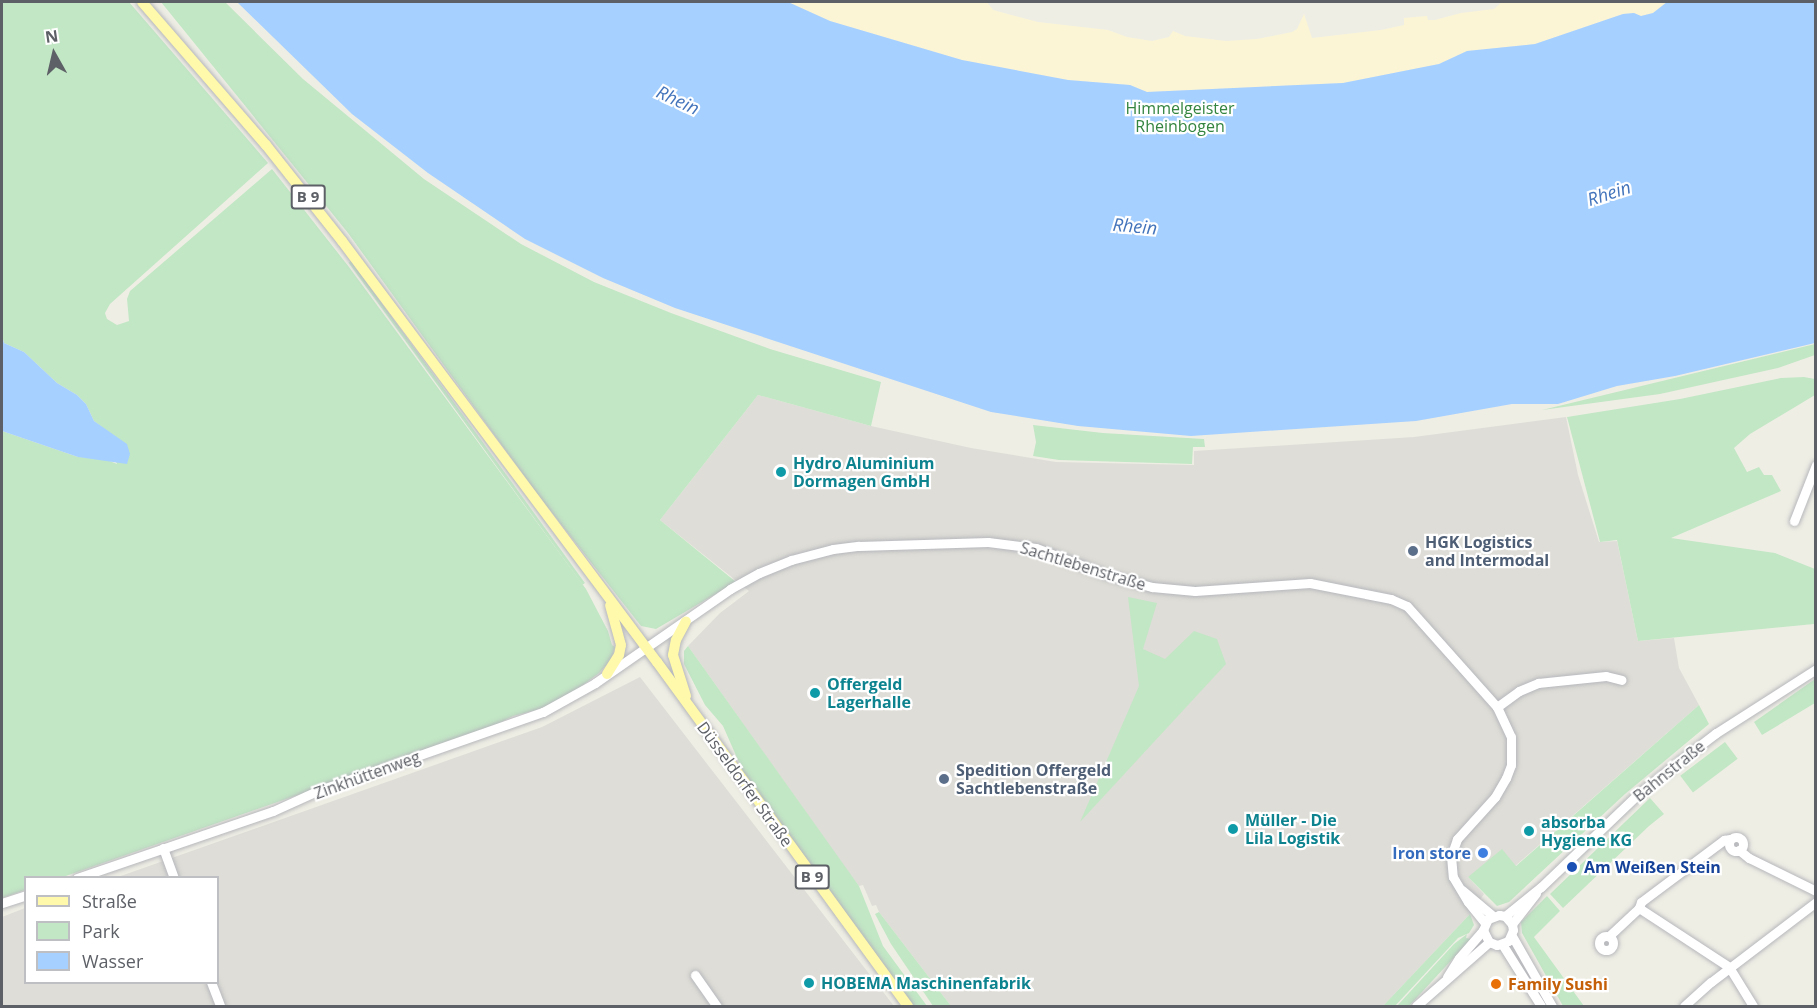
<!DOCTYPE html>
<html>
<head>
<meta charset="utf-8">
<style>
  body { margin:0 }
  #map { position:relative; width:1817px; height:1008px; overflow:hidden; background:#efeee5; font-family:"Open Sans",sans-serif }
  div>[style] { position:absolute }
  .industrial>* { inset:0; background:#deddd7 }
  .green>* { inset:0; background:#c2e7c5; transform-origin:0 0 }
  .sand>* { inset:0; background:#fbf5d5 }
  .water>* { inset:0; background:#a6d0ff }
  .roads { filter:drop-shadow(0 0 2px #b6b7bc) drop-shadow(0 0 2px #b6b7bc) }
  .minor>* { height:9px; margin:-4.5px; padding:0 4.5px; transform-origin:4.5px; border-radius:4.5px; background:#fff }
  .minor>.ring { margin:-4.5px; padding:0; box-sizing:content-box; background:none; border:9px solid #fff; border-radius:50% }
  .major>* { height:10px; margin:-5px; padding:0 5px; transform-origin:5px; border-radius:5px; background:#fff9ab }
  .dots>* { width:16px; height:16px; translate:-50% -50%; box-sizing:border-box; border:3px solid #fff; border-radius:50% }
  span { translate:-50% -50%; white-space:nowrap; text-align:center; line-height:1.15; -webkit-text-stroke:4.5px #fff; paint-order:stroke }
  .shield-label span { padding:2px 4px; background:#fff; border:2px solid; border-radius:4px; -webkit-text-stroke-width:0 }
  .shield-label { font-size:15px; color:#5d6066; font-weight:700 }
  .park-label { font-size:16px; color:#348540 }
  .culture-label { font-size:16px; color:#0d838f; font-weight:700 }
  .left { translate:0 -50%; text-align:left }
  .service-label { font-size:16px; color:#4e5e75; font-weight:700 }
  .street-label { font-size:16px; color:#5d6066 }
  .shop-label { font-size:16px; color:#366cbe; font-weight:700 }
  .right { translate:-100% -50%; text-align:right }
  .transit-label { font-size:16px; color:#164399; font-weight:700 }
  .food-label { font-size:16px; color:#c56008; font-weight:700 }
  .water-label { font-size:18px; color:#4374bb; font-style:italic }
  .frame { position:absolute; inset:0; border:3px solid #5d6066; pointer-events:none }
  .legend { position:absolute; left:24px; top:876px; width:195px; height:108px; box-sizing:border-box; background:#fff; border:2px solid #bebfc2; margin:0; padding:8px 10px; list-style:none; font-size:18px; color:#5d6066 }
  .legend li { display:flex; align-items:center; gap:12px; height:30px }
  .legend b { width:30px; border:2px solid #bebfc2 }
  .north { position:absolute; left:24px; top:24px; width:60px; height:60px; -webkit-text-stroke:4px #fff; paint-order:stroke; rotate:352deg; font-size:16px; font-weight:700; line-height:24px; text-align:center; color:#5d6066 }
  .north::after { content:''; display:block; margin:auto; width:21px; height:27px; background:#5d6066; clip-path:polygon(50% 0,100% 100%,50% 72%,0 100%) }
</style>
</head>
<body>
<div id="map">
  <div class="industrial">
    <i style="clip-path:polygon(758px 395px,871px 426px,971px 448px,1056px 462px,1194px 465px,1194px 451px,1414px 437px,1566px 417px,1578px 475px,1599px 542px,1617px 541px,1638px 641px,1674px 638px,1679px 668px,1699px 705px,1515px 866px,1468px 877px,1484px 894px,1470px 914px,1383px 1006px,951px 1006px,879px 912px,876px 905px,872px 906px,863px 885px,859px 886px,849px 873px,688px 646px,720px 613px,749px 591px,660px 520px)"></i>
    <i style="clip-path:polygon(640px 677px,894px 1006px,2px 1006px,2px 917px,25px 908px,26px 982px,218px 982px,218px 878px,118px 877px,542px 727px)"></i>
  </div>
  <div class="green">
    <i style="clip-path:polygon(2px 2px,129px 2px,268px 163px,110px 304px,105px 313px,107px 319px,117px 325px,129px 321px,127px 299px,130px 291px,272px 169px,349px 267px,586px 589px,608px 631px,612px 645px,615px 647px,611px 660px,599px 673px,579px 688px,544px 708px,513px 716px,492px 727px,63px 877px,26px 878px,25px 890px,2px 898px,2px 431px,78px 457px,102px 458px,117px 464px,102px 427px,94px 421px,86px 404px,77px 395px,57px 383px,24px 352px,4px 343px,2px 336px)"></i>
    <i style="clip-path:polygon(161px 2px,225px 2px,303px 79px,424px 179px,521px 244px,594px 282px,671px 313px,770px 349px,881px 382px,871px 426px,758px 395px,660px 520px,736px 582px,656px 629px,641px 626px,535px 491px,348px 233px)"></i>
    <i style="left:351px;top:261px;width:398px;height:3px;rotate:54deg"></i>
    <i style="clip-path:polygon(1815px 344px,1815px 355px,1778px 368px,1660px 394px,1542px 410px)"></i>
    <i style="clip-path:polygon(1804px 377px,1815px 379px,1815px 395px,1750px 434px,1734px 448px,1747px 472px,1759px 467px,1764px 475px,1772px 475px,1781px 491px,1671px 538px,1775px 553px,1815px 569px,1814px 624px,1638px 641px,1617px 540px,1600px 542px,1567px 417px,1680px 399px,1781px 378px)"></i>
    <i style="clip-path:polygon(1033px 425px,1103px 433px,1204px 439px,1205px 447px,1193px 447px,1192px 464px,1059px 460px,1033px 456px,1036px 442px)"></i>
    <i style="clip-path:polygon(1128px 597px,1157px 603px,1143px 649px,1165px 659px,1194px 631px,1217px 639px,1226px 664px,1080px 822px,1139px 686px)"></i>
    <i style="clip-path:polygon(688px 646px,859px 886px,883px 946px,927px 1006px,914px 1006px,745px 776px,723px 726px,705px 705px,684px 664px,684px 651px)"></i>
    <i style="clip-path:polygon(1815px 679px,1815px 703px,1762px 735px,1754px 722px)"></i>
    <i style="clip-path:polygon(1699px 705px,1709px 724px,1625px 794px,1509px 902px,1497px 906px,1468px 877px,1502px 849px,1516px 866px)"></i>
    <i style="left:1725px;top:742px;width:21px;height:56px;rotate:53deg"></i>
    <i style="clip-path:polygon(1650px 798px,1664px 814px,1649px 826px,1563px 908px,1550px 894px)"></i>
    <i style="clip-path:polygon(1547px 896px,1560px 911px,1534px 937px,1584px 1006px,1563px 1006px,1522px 933px,1521px 922px)"></i>
    <i style="clip-path:polygon(879px 912px,951px 1006px,933px 1006px,891px 944px,875px 914px)"></i>
    <i style="clip-path:polygon(1470px 914px,1474px 925px,1469px 933px,1458px 938px,1395px 1006px,1383px 1006px)"></i>
    <i style="clip-path:polygon(1467px 934px,1466px 938px,1471px 939px,1409px 1006px,1397px 1006px,1454px 944px)"></i>
  </div>
  <div class="sand">
    <i style="clip-path:polygon(788px 2px,987px 2px,993px 10px,1038px 22px,1108px 30px,1127px 37px,1152px 41px,1169px 37px,1173px 31px,1185px 36px,1226px 41px,1257px 39px,1292px 32px,1297px 29px,1304px 14px,1312px 38px,1381px 30px,1404px 25px,1404px 18px,1427px 16px,1428px 20px,1435px 20px,1461px 13px,1494px 9px,1502px 2px,1667px 2px,1653px 13px,1641px 16px,1634px 13px,1623px 14px,1535px 44px,1467px 51px,1439px 64px,1343px 83px,1147px 92px,1130px 85px,1068px 80px,962px 60px,830px 21px)"></i>
  </div>
  <div class="water">
    <i style="clip-path:polygon(237px 2px,788px 2px,830px 21px,962px 60px,1068px 80px,1130px 85px,1147px 92px,1343px 83px,1439px 64px,1467px 51px,1535px 44px,1623px 14px,1634px 13px,1641px 16px,1653px 13px,1667px 2px,1815px 2px,1815px 343px,1675px 376px,1617px 386px,1558px 404px,1512px 404px,1416px 421px,1191px 436px,1078px 426px,991px 412px,675px 308px,603px 278px,525px 239px,428px 173px,352px 114px)"></i>
    <i style="clip-path:polygon(2px 336px,4px 343px,24px 352px,57px 383px,77px 395px,86px 404px,94px 421px,127px 444px,130px 454px,127px 464px,78px 457px,2px 431px)"></i>
  </div>
  <div class="roads">
    <div class="minor">
      <i style="left:1794px;top:521px;width:60px;rotate:-68.6deg"></i>
      <i style="left:1497px;top:707px;width:27px;rotate:-36deg"></i>
      <i style="left:1519px;top:691px;width:21px;rotate:-23deg"></i>
      <i style="left:1538px;top:683px;width:68px;rotate:-5.9deg"></i>
      <i style="left:1606px;top:676px;width:16px;rotate:14deg"></i>
      <i class="ring" style="left:1729px;top:837px;width:5px;height:5px"></i>
      <i style="left:163px;top:848px;width:32px;rotate:70deg"></i>
      <i style="left:1739px;top:850px;width:13px;rotate:39deg"></i>
      <i style="left:1749px;top:858px;width:75px;rotate:26.2deg"></i>
      <i style="left:77px;top:878px;width:207px;rotate:-18.9deg"></i>
      <i style="left:273px;top:811px;width:48px;rotate:-24.4deg"></i>
      <i style="left:317px;top:791px;width:239px;rotate:-19.3deg"></i>
      <i style="left:543px;top:712px;width:60px;rotate:-29.1deg"></i>
      <i style="left:595px;top:683px;width:165px;rotate:-34.8deg"></i>
      <i style="left:730px;top:589px;width:33px;rotate:-29deg"></i>
      <i style="left:759px;top:573px;width:35px;rotate:-22deg"></i>
      <i style="left:791px;top:560px;width:43px;rotate:-14.7deg"></i>
      <i style="left:833px;top:549px;width:26px;rotate:-7deg"></i>
      <i style="left:859px;top:546px;width:129px;rotate:-1.8deg"></i>
      <i style="left:988px;top:542px;width:48px;rotate:7.1deg"></i>
      <i style="left:1036px;top:548px;width:77px;rotate:20.6deg"></i>
      <i style="left:1108px;top:575px;width:46px;rotate:15.3deg"></i>
      <i style="left:1152px;top:587px;width:43px;rotate:5.3deg"></i>
      <i style="left:1195px;top:591px;width:115px;rotate:-4deg"></i>
      <i style="left:1310px;top:583px;width:83px;rotate:11.2deg"></i>
      <i style="left:1391px;top:599px;width:17px;rotate:24deg"></i>
      <i style="left:1407px;top:606px;width:135px;rotate:48.3deg"></i>
      <i style="left:1497px;top:707px;width:33px;rotate:65deg"></i>
      <i style="left:1511px;top:737px;width:28px;rotate:90deg"></i>
      <i style="left:1511px;top:765px;width:14px;rotate:111deg"></i>
      <i style="left:1506px;top:778px;width:22px;rotate:120deg"></i>
      <i style="left:1495px;top:797px;width:57px;rotate:132.1deg"></i>
      <i style="left:1457px;top:839px;width:18px;rotate:109deg"></i>
      <i style="left:1451px;top:856px;width:21px;rotate:85deg"></i>
      <i style="left:1453px;top:877px;width:29px;rotate:59deg"></i>
      <i style="left:1468px;top:902px;width:27px;rotate:51deg"></i>
      <i style="left:1462px;top:890px;width:40px;rotate:40deg"></i>
      <i style="left:2px;top:903px;width:25px;rotate:-18deg"></i>
      <i style="left:1639px;top:908px;width:108px;rotate:33.2deg"></i>
      <i style="left:1729px;top:967px;width:46px;rotate:58.4deg"></i>
      <i style="left:1505px;top:916px;width:46px;rotate:-38.9deg"></i>
      <i style="left:1541px;top:887px;width:132px;rotate:-43.8deg"></i>
      <i style="left:1636px;top:796px;width:48px;rotate:-39deg"></i>
      <i style="left:1673px;top:766px;width:54px;rotate:-37.5deg"></i>
      <i style="left:1716px;top:733px;width:119px;rotate:-32.6deg"></i>
      <i style="left:1512px;top:924px;width:39px;rotate:-52deg"></i>
      <i style="left:1512px;top:936px;width:81px;rotate:60.3deg"></i>
      <i style="left:1609px;top:936px;width:41px;rotate:-43deg"></i>
      <i style="left:1639px;top:908px;width:6px;rotate:-72deg"></i>
      <i style="left:1641px;top:902px;width:104px;rotate:-36.8deg"></i>
      <i style="left:1724px;top:840px;width:6px;rotate:-9deg"></i>
      <i class="ring" style="left:1599px;top:936px;width:5px;height:5px"></i>
      <i style="left:1502px;top:944px;width:73px;rotate:57.8deg"></i>
      <i style="left:695px;top:975px;width:38px;rotate:55deg"></i>
      <i style="left:1447px;top:977px;width:22px;rotate:-58deg"></i>
      <i style="left:1459px;top:958px;width:37px;rotate:-49deg"></i>
      <i style="left:1483px;top:930px;width:12px;rotate:-66deg"></i>
      <i style="left:1488px;top:919px;width:12px;rotate:-20deg"></i>
      <i style="left:1499px;top:915px;width:6px;rotate:9deg"></i>
      <i style="left:1505px;top:916px;width:11px;rotate:49deg"></i>
      <i style="left:1512px;top:924px;width:6px;rotate:81deg"></i>
      <i style="left:1513px;top:930px;width:12px;rotate:114deg"></i>
      <i style="left:1508px;top:941px;width:12px;rotate:160deg"></i>
      <i style="left:1497px;top:945px;width:9px;rotate:-159deg"></i>
      <i style="left:1489px;top:942px;width:13px;rotate:-117deg"></i>
      <i style="left:211px;top:982px;width:26px;rotate:69deg"></i>
      <i style="left:1416px;top:1006px;width:97px;rotate:-41.2deg"></i>
      <i style="left:1684px;top:1006px;width:36px;rotate:-42deg"></i>
      <i style="left:1711px;top:982px;width:132px;rotate:-37.3deg"></i>
    </div>
    <div class="major">
      <i style="left:142px;top:2px;width:189px;rotate:49.1deg"></i>
      <i style="left:266px;top:145px;width:122px;rotate:51.6deg"></i>
      <i style="left:342px;top:241px;width:526px;rotate:53.2deg"></i>
      <i style="left:657px;top:662px;width:426px;rotate:53.9deg"></i>
      <i style="left:607px;top:674px;width:22px;rotate:-58deg"></i>
      <i style="left:619px;top:655px;width:10px;rotate:-79deg"></i>
      <i style="left:621px;top:645px;width:41px;rotate:-105.4deg"></i>
      <i style="left:686px;top:696px;width:43px;rotate:-107.6deg"></i>
      <i style="left:673px;top:655px;width:15px;rotate:-79deg"></i>
      <i style="left:676px;top:640px;width:21px;rotate:-62deg"></i>
    </div>
  </div>
  <div class="dots">
    <i style="left:781px;top:472px;background:#0f9aa8"></i>
    <i style="left:1413px;top:551px;background:#5c6f8a"></i>
    <i style="left:815px;top:693px;background:#0f9aa8"></i>
    <i style="left:944px;top:779px;background:#5c6f8a"></i>
    <i style="left:1233px;top:829px;background:#0f9aa8"></i>
    <i style="left:1529px;top:831px;background:#0f9aa8"></i>
    <i style="left:1483px;top:853px;background:#3f7fe0"></i>
    <i style="left:1572px;top:867px;background:#1a4fb4"></i>
    <i style="left:809px;top:983px;background:#0f9aa8"></i>
    <i style="left:1496px;top:984px;background:#e8710a"></i>
  </div>
  <div class="shield-label">
    <span style="left:308px;top:197px">B 9</span>
    <span style="left:812px;top:877px">B 9</span>
  </div>
  <div class="park-label">
    <span style="left:1180px;top:117px">Himmelgeister<br>Rheinbogen</span>
  </div>
  <div class="culture-label">
    <span class="left" style="left:793px;top:472px">Hydro Aluminium<br>Dormagen GmbH</span>
    <span class="left" style="left:827px;top:693px">Offergeld<br>Lagerhalle</span>
    <span class="left" style="left:1245px;top:829px">Müller - Die<br>Lila Logistik</span>
    <span class="left" style="left:1541px;top:831px">absorba<br>Hygiene KG</span>
    <span class="left" style="left:821px;top:983px">HOBEMA Maschinenfabrik</span>
  </div>
  <div class="service-label">
    <span class="left" style="left:1425px;top:551px">HGK Logistics<br>and Intermodal</span>
    <span class="left" style="left:956px;top:779px">Spedition Offergeld<br>Sachtlebenstraße</span>
  </div>
  <div class="street-label">
    <span style="left:1083px;top:566px;rotate:17deg">Sachtlebenstraße</span>
    <span style="left:1669px;top:771px;rotate:-39deg">Bahnstraße</span>
    <span style="left:367px;top:775px;rotate:-20deg">Zinkhüttenweg</span>
    <span style="left:745px;top:784px;rotate:54deg">Düsseldorfer Straße</span>
  </div>
  <div class="shop-label">
    <span class="right" style="left:1471px;top:853px">Iron store</span>
  </div>
  <div class="transit-label">
    <span class="left" style="left:1584px;top:867px">Am Weißen Stein</span>
  </div>
  <div class="food-label">
    <span class="left" style="left:1508px;top:984px">Family Sushi</span>
  </div>
  <div class="water-label">
    <span style="left:678px;top:100px;rotate:25deg">Rhein</span>
    <span style="left:1609px;top:193px;rotate:-18deg">Rhein</span>
    <span style="left:1135px;top:226px;rotate:5deg">Rhein</span>
  </div>
  <div class="frame"></div>
  <ul class="legend">
  <li><b style="height:8px;background:#fff9ab"></b>Straße</li>
  <li><b style="height:16px;background:#c2e7c5"></b>Park</li>
  <li><b style="height:16px;background:#a6d0ff"></b>Wasser</li>
  </ul>
  <div class="north">N</div>
</div>
</body>
</html>
